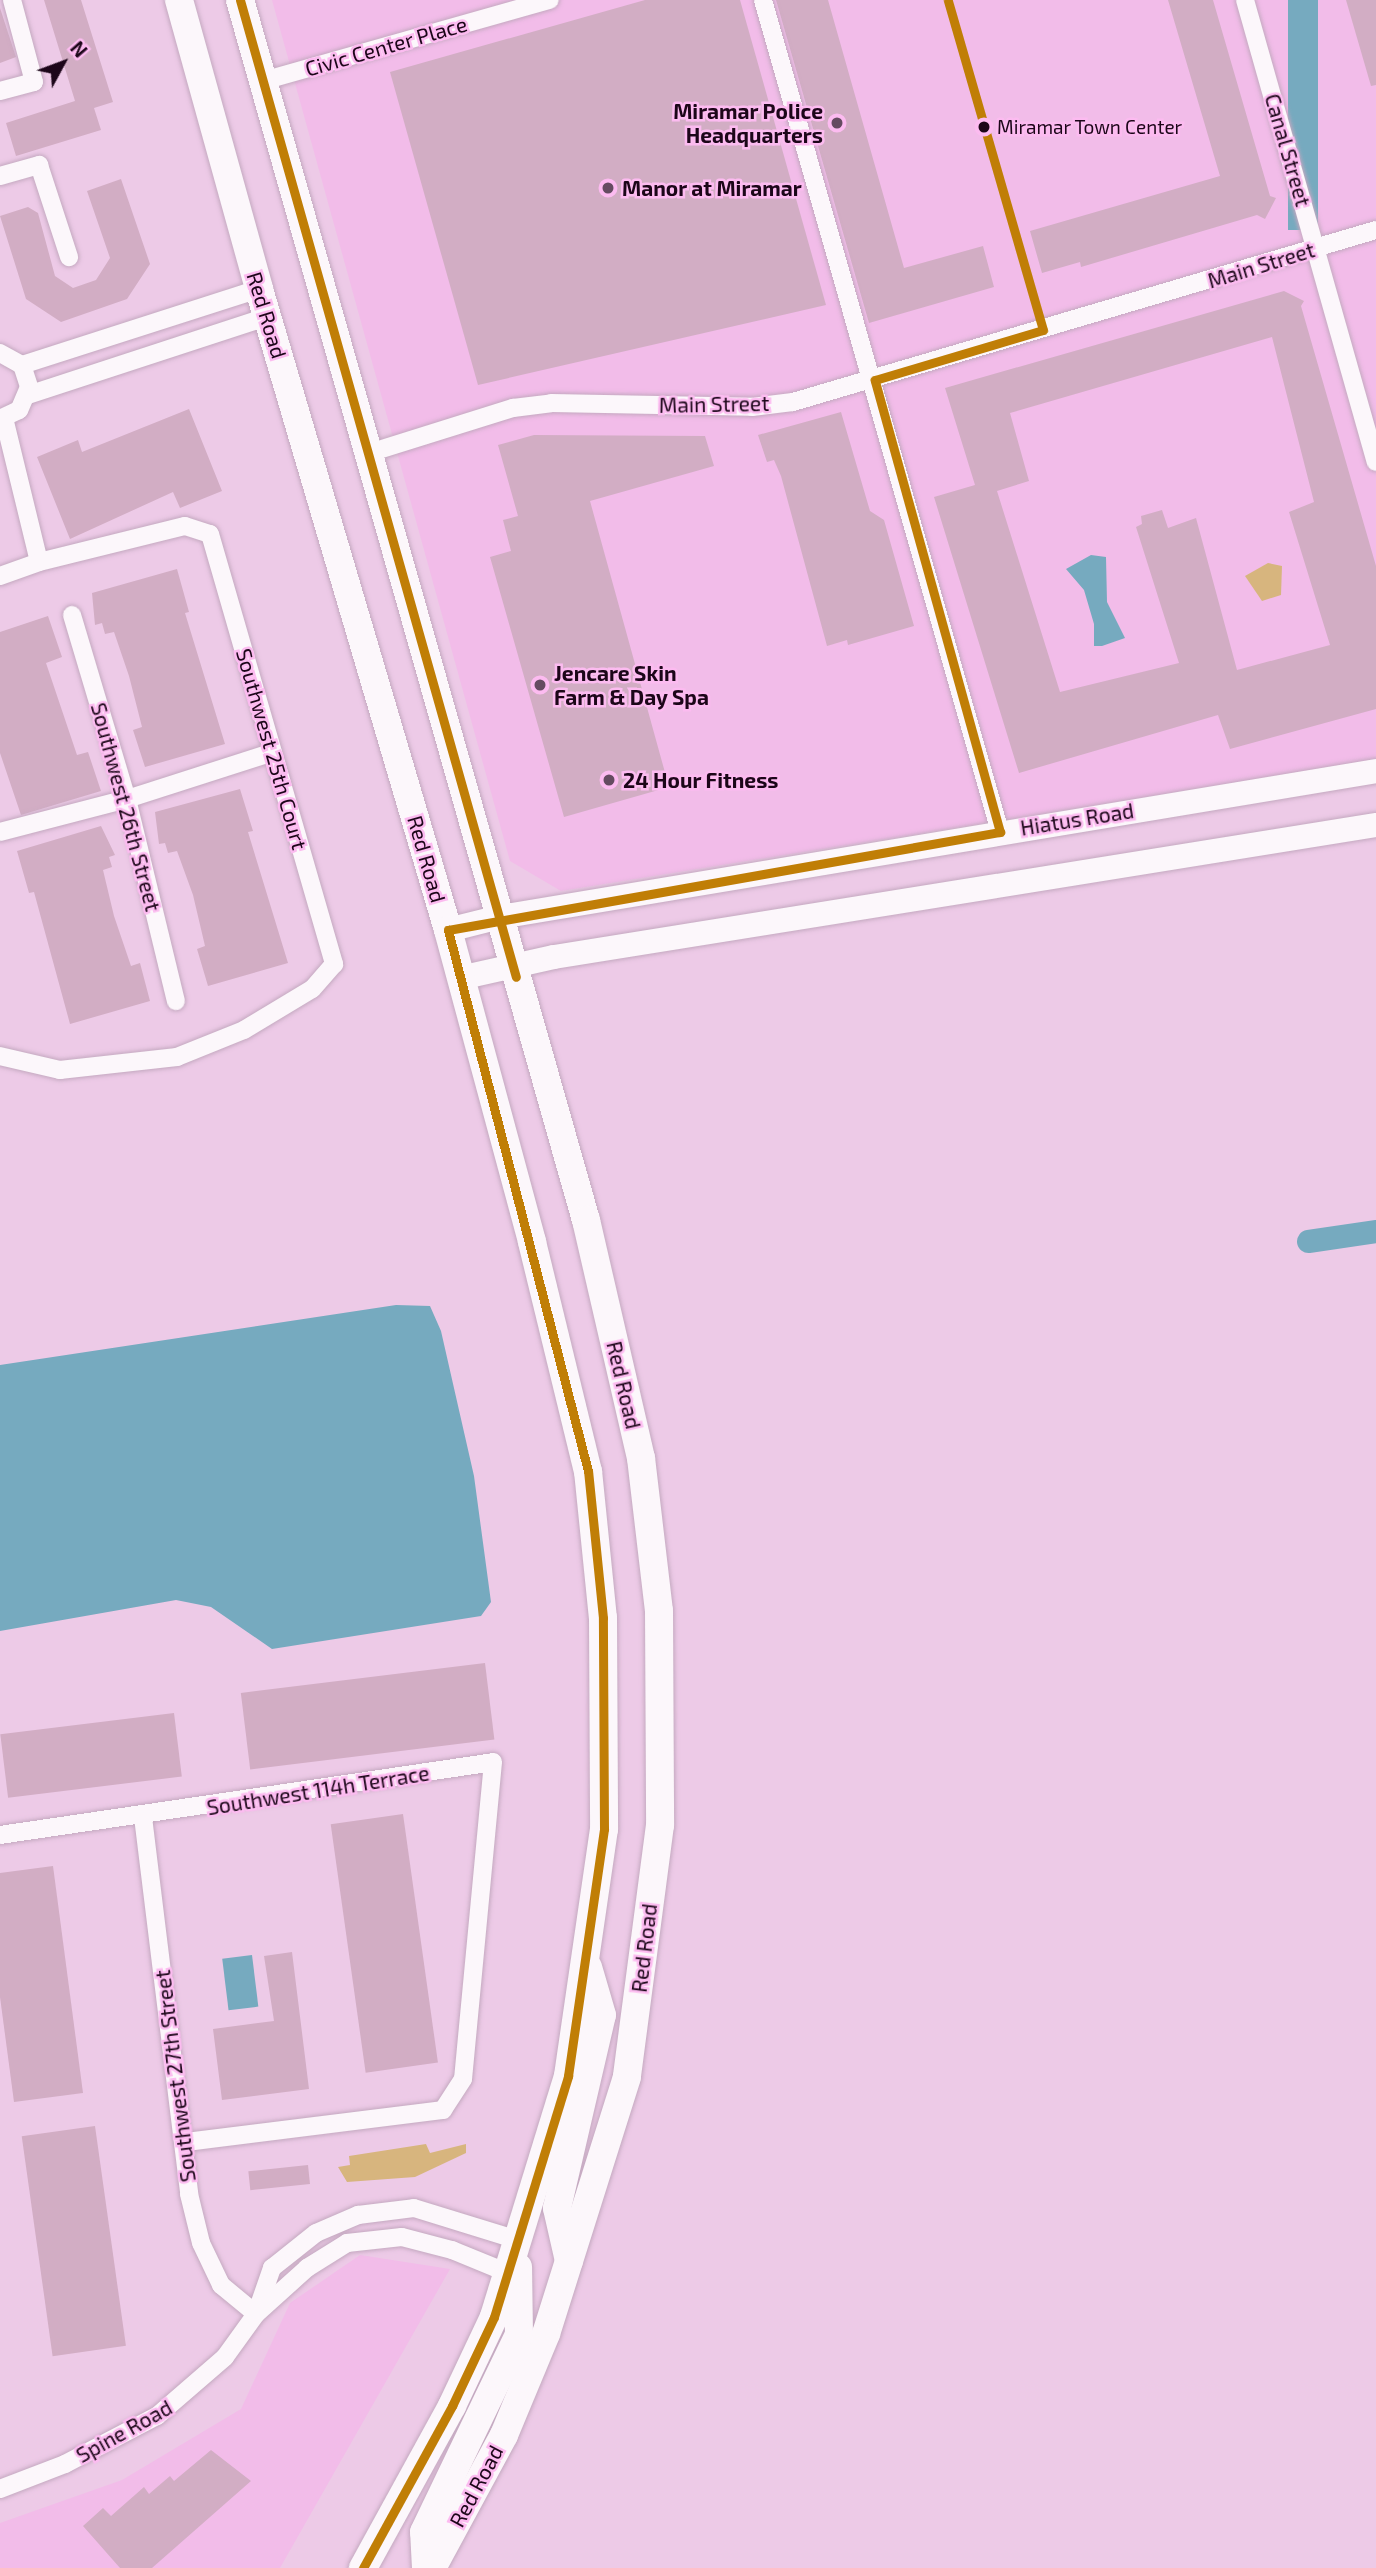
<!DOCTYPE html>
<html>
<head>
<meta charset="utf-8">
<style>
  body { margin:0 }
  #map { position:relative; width:1376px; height:2568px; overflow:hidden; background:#edcae7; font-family:"Exo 2",sans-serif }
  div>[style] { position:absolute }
  .built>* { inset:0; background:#f2bce9 }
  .green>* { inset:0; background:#d7b57e }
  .water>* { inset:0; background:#76aabf; transform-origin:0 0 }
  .canal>* { height:23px; margin:-11.5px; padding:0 11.5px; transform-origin:11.5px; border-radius:11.5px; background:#76aabf }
  .building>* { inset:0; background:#d2adc4; transform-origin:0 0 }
  .roads { filter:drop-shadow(0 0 2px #c4a9c0) drop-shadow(0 0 2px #c4a9c0) }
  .minor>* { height:18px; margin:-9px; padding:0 9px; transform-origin:9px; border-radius:9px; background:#fcf7fb }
  .secondary>* { height:24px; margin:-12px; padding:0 12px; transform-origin:12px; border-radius:12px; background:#fcf7fb }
  .trunk>* { height:28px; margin:-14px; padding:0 14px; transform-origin:14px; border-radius:14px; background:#fcf7fb }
  .bus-1>* { height:9px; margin:-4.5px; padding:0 4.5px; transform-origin:4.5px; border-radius:4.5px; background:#c07e06 }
  .dots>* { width:19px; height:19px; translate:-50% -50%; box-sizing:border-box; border:4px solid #fcbbf0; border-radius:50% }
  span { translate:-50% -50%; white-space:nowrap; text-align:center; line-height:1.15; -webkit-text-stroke:5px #fcbbf0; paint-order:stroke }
  .bus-label { font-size:19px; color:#1c0619 }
  .left { translate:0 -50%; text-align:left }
  .street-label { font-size:21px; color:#1c0619 }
  .poi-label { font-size:21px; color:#1c0619; font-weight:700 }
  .right { translate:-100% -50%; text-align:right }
  .north { position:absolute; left:28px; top:28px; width:70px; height:70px; -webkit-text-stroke:5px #fcbbf0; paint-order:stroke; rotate:49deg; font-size:19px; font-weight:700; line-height:28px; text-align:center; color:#1c0619 }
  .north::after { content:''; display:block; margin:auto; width:24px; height:32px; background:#1c0619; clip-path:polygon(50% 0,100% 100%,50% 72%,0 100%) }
</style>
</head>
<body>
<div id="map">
  <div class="built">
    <i style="clip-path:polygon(272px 0,1376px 0,1376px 760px,561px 891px,510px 861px)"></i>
    <i style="clip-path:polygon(360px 2255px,450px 2269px,280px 2568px,0 2568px,0 2523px,122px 2480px,241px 2409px,290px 2303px)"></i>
  </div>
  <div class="green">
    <i style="clip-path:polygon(1268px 563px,1282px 566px,1281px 595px,1262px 601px,1245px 576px)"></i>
    <i style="clip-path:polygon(426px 2144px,430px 2153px,466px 2144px,466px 2153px,415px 2177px,347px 2182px,338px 2167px,350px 2165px,349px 2156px)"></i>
  </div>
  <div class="water">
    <i style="left:1288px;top:0;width:30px;height:230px"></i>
    <i style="clip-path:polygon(1091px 555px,1106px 557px,1107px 602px,1125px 638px,1102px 646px,1094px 646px,1094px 624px,1084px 590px,1066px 569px)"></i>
    <i style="clip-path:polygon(396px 1305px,430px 1306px,441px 1331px,474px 1476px,491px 1602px,481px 1616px,272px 1649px,211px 1607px,176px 1600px,0 1631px,0 1365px)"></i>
    <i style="left:252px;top:1955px;width:52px;height:30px;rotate:83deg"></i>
  </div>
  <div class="canal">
    <i style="left:1308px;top:1241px;width:69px;rotate:-8.4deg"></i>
  </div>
  <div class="building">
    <i style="clip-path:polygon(44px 0,81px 0,113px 102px,94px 108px,101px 130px,16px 156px,6px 123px,75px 101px)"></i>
    <i style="clip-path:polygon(645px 0,740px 0,826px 305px,478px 385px,390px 72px)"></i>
    <i style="clip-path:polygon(776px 0,828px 0,904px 268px,983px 246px,994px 287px,869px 323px)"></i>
    <i style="clip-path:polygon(1168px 0,1213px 0,1270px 196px,1276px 198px,1265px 219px,1257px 215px,1081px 267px,1080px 262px,1042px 273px,1030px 231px,1220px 176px)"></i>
    <i style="clip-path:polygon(1346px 0,1376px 0,1376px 85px,1371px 86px)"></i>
    <i style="clip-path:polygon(0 8px,16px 57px,0 63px)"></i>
    <i style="clip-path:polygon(121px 179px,150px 264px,127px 299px,61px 322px,26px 299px,0 216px,28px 207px,38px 213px,55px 276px,73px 288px,96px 280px,110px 258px,87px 191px)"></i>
    <i style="clip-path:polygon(evenodd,1284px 291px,1304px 301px,1301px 306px,1376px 566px,1376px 709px,1230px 749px,1218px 715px,1019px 773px,934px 497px,975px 485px,945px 388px,1284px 291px,1272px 337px,1314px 502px,1289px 512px,1330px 645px,1237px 670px,1196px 518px,1168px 528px,1162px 510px,1141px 516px,1142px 524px,1136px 527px,1179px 663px,1060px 692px,997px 491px,1029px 481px,1010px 413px,1272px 337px)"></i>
    <i style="clip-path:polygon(189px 409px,222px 491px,180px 508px,173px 492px,70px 539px,37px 457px,78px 440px,82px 452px)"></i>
    <i style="clip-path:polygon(841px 412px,870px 511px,884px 520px,914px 626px,848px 645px,847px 640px,827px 646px,781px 476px,774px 460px,767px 462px,758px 435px)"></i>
    <i style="clip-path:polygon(534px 435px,705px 436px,714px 466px,590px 501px,669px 787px,564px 817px,490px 557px,511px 551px,503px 520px,518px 516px,498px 445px)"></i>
    <i style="clip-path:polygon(177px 569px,189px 612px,185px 613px,225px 744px,145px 767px,133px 730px,142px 727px,129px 676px,114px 632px,105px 634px,102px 623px,95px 625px,92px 593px)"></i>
    <i style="clip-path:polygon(48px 616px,62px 657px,46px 663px,77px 755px,88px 752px,101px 791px,21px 815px,0 753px,0 632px)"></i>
    <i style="clip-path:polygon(240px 789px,253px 831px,248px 832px,288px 963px,208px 986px,197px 949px,205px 946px,193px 895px,177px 851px,168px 853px,165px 843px,159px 844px,155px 812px)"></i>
    <i style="clip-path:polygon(101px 826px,115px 855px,109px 857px,112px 867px,103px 870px,114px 916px,131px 966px,140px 963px,150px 1001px,70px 1024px,34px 892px,29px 893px,17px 851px)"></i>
    <i style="left:485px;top:1663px;width:77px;height:246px;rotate:83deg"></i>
    <i style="left:174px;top:1713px;width:64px;height:175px;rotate:83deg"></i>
    <i style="left:403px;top:1814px;width:251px;height:73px;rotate:82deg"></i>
    <i style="clip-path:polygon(53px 1866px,83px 2093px,14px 2102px,0 1997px,0 1873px)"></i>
    <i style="clip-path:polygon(292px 1952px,309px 2089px,222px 2100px,213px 2029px,274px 2021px,264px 1956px)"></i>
    <i style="left:95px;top:2126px;width:222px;height:74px;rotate:82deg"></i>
    <i style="left:308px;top:2165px;width:19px;height:60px;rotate:84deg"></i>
    <i style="clip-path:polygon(211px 2450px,251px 2481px,152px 2568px,120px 2568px,83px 2526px,103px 2508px,111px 2516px,144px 2487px,149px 2494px,170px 2476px,174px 2481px)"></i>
  </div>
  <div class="roads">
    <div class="minor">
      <i style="left:763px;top:0;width:865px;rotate:74.1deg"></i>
      <i style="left:1245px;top:0;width:480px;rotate:74.2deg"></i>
      <i style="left:263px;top:81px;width:298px;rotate:-15.8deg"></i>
      <i style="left:0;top:91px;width:35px;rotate:-15deg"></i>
      <i style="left:34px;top:82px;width:85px;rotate:-105deg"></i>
      <i style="left:0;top:176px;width:41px;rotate:-15.8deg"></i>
      <i style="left:39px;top:165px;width:97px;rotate:71.9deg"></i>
      <i style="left:0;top:353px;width:25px;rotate:29deg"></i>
      <i style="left:22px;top:365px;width:23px;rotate:72deg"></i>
      <i style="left:29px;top:387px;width:25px;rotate:113deg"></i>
      <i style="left:19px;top:410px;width:21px;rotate:155deg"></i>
      <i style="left:22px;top:365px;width:249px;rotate:-17.8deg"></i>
      <i style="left:28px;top:395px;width:251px;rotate:-18.1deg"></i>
      <i style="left:4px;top:418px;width:148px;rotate:76.3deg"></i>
      <i style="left:369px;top:453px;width:151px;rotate:-17.4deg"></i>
      <i style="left:513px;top:408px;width:38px;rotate:-7deg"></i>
      <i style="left:551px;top:403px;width:201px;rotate:1.1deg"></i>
      <i style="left:752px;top:407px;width:41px;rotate:-7deg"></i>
      <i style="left:793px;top:402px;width:608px;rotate:-16.44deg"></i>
      <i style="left:0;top:576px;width:41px;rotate:-19.7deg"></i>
      <i style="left:39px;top:562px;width:150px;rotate:-13.9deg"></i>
      <i style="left:185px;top:526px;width:26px;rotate:18deg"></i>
      <i style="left:210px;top:534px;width:448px;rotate:73.9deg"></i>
      <i style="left:334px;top:964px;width:33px;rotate:131deg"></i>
      <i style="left:312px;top:989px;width:79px;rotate:148.9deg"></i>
      <i style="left:244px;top:1030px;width:72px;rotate:158.1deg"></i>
      <i style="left:177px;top:1057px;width:118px;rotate:173.7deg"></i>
      <i style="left:60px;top:1070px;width:62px;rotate:-166.9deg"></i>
      <i style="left:72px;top:615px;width:192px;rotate:73.4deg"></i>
      <i style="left:127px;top:799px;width:208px;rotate:76.4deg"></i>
      <i style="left:0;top:832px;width:131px;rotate:-14.6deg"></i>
      <i style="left:127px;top:799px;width:153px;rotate:-17.8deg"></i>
      <i style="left:143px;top:1817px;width:380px;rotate:83deg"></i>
      <i style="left:189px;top:2194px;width:50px;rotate:76.2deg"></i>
      <i style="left:201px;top:2243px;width:47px;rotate:64.5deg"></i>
      <i style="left:221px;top:2285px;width:45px;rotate:39.6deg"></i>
      <i style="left:0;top:1835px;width:498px;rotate:-8.4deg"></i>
      <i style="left:493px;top:1762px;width:318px;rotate:95.4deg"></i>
      <i style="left:463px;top:2079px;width:37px;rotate:123deg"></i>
      <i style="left:443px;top:2110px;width:260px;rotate:172.9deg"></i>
      <i style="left:257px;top:2311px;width:46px;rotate:-70.8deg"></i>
      <i style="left:272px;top:2268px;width:56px;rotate:-38.5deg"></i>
      <i style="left:316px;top:2233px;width:46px;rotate:-23.2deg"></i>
      <i style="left:358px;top:2215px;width:56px;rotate:-7.1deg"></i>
      <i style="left:414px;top:2208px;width:109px;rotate:17.1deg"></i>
      <i style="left:0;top:2489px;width:70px;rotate:-21deg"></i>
      <i style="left:65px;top:2464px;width:104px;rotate:-27.6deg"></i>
      <i style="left:157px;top:2416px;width:90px;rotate:-40.9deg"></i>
      <i style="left:225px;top:2357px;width:53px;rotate:-54.2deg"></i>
      <i style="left:256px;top:2314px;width:69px;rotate:-42deg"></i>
      <i style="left:307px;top:2268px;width:47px;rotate:-32deg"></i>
      <i style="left:347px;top:2243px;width:55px;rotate:-6.2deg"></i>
      <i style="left:402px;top:2237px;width:52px;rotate:14.6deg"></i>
      <i style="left:452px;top:2250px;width:61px;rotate:22.3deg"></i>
    </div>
    <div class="secondary">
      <i style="left:448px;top:930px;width:54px;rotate:-14deg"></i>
      <i style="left:500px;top:917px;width:888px;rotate:-9.46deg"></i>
      <i style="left:460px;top:978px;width:96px;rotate:-12.6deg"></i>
      <i style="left:554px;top:957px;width:833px;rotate:-9.12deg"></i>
    </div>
    <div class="trunk">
      <i style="left:179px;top:0;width:300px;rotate:74.5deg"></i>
      <i style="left:259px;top:289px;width:668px;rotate:73.57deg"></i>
      <i style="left:448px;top:930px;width:323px;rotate:74.9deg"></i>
      <i style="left:532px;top:1242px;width:236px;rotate:76.3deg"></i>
      <i style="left:588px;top:1471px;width:148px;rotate:84.2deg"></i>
      <i style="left:603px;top:1618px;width:211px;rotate:89.7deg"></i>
      <i style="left:604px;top:1829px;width:250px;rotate:98.3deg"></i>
      <i style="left:568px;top:2076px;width:252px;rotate:107.1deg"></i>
      <i style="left:494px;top:2317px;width:98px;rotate:115.3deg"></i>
      <i style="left:452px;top:2406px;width:185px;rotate:118.8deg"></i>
      <i style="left:240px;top:0;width:1268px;rotate:74.17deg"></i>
      <i style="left:586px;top:1220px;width:244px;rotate:77deg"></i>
      <i style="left:641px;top:1458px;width:154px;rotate:83.3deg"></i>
      <i style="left:659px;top:1611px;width:214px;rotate:89.7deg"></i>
      <i style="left:660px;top:1825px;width:254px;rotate:97.5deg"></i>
      <i style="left:627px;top:2077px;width:269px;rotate:107.5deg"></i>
      <i style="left:546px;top:2334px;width:109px;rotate:112.6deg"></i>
      <i style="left:504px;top:2435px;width:151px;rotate:118.4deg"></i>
      <i style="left:569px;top:2261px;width:54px;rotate:-102.8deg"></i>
      <i style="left:557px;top:2208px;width:198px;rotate:-76.9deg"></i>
      <i style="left:602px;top:2015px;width:50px;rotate:-106.3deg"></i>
      <i style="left:426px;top:2568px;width:36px;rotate:-93deg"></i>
      <i style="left:424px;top:2532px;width:219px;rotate:-64.3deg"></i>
      <i style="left:519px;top:2335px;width:68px;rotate:-90.8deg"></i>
    </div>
  </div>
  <div class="bus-1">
    <i style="left:240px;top:0;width:1015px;rotate:74.23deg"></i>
    <i style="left:363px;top:2568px;width:185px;rotate:-61.2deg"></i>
    <i style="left:452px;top:2406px;width:98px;rotate:-64.7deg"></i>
    <i style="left:494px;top:2317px;width:252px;rotate:-72.9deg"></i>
    <i style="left:568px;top:2076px;width:250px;rotate:-81.7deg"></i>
    <i style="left:604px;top:1829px;width:211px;rotate:-90.3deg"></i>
    <i style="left:603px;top:1618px;width:148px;rotate:-95.8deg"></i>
    <i style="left:588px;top:1471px;width:559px;rotate:-104.51deg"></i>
    <i style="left:448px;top:930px;width:561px;rotate:-10.07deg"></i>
    <i style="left:1000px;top:832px;width:469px;rotate:-105.5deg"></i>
    <i style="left:875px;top:380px;width:175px;rotate:-16.6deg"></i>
    <i style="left:1043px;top:330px;width:343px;rotate:-106.1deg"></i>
  </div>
  <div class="dots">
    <i style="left:837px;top:123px;background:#654b61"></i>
    <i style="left:984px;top:127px;background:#1c0619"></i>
    <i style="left:608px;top:188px;background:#654b61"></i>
    <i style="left:540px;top:685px;background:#654b61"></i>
    <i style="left:609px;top:780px;background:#654b61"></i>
  </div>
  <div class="bus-label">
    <span class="left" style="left:997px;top:127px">Miramar Town Center</span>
  </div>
  <div class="street-label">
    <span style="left:386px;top:46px;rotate:-16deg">Civic Center Place</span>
    <span style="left:1288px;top:150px;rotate:74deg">Canal Street</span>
    <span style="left:1261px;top:265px;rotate:-17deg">Main Street</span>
    <span style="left:267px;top:315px;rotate:73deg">Red Road</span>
    <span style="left:714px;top:404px;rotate:-1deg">Main Street</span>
    <span style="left:272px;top:749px;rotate:74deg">Southwest 25th Court</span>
    <span style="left:126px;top:807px;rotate:75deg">Southwest 26th Street</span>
    <span style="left:1077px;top:819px;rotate:-9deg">Hiatus Road</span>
    <span style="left:427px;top:859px;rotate:74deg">Red Road</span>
    <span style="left:624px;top:1385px;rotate:77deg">Red Road</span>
    <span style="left:318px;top:1790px;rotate:-9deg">Southwest 114h Terrace</span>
    <span style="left:644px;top:1948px;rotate:-83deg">Red Road</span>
    <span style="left:175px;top:2076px;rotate:-97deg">Southwest 27th Street</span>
    <span style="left:124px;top:2431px;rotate:-29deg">Spine Road</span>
    <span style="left:476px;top:2486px;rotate:-62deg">Red Road</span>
  </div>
  <div class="poi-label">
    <span class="right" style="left:823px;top:123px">Miramar Police<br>Headquarters</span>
    <span class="left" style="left:622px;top:188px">Manor at Miramar</span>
    <span class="left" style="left:554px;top:685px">Jencare Skin<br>Farm &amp; Day Spa</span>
    <span class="left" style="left:623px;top:780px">24 Hour Fitness</span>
  </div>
  <div class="north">N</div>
</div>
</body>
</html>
